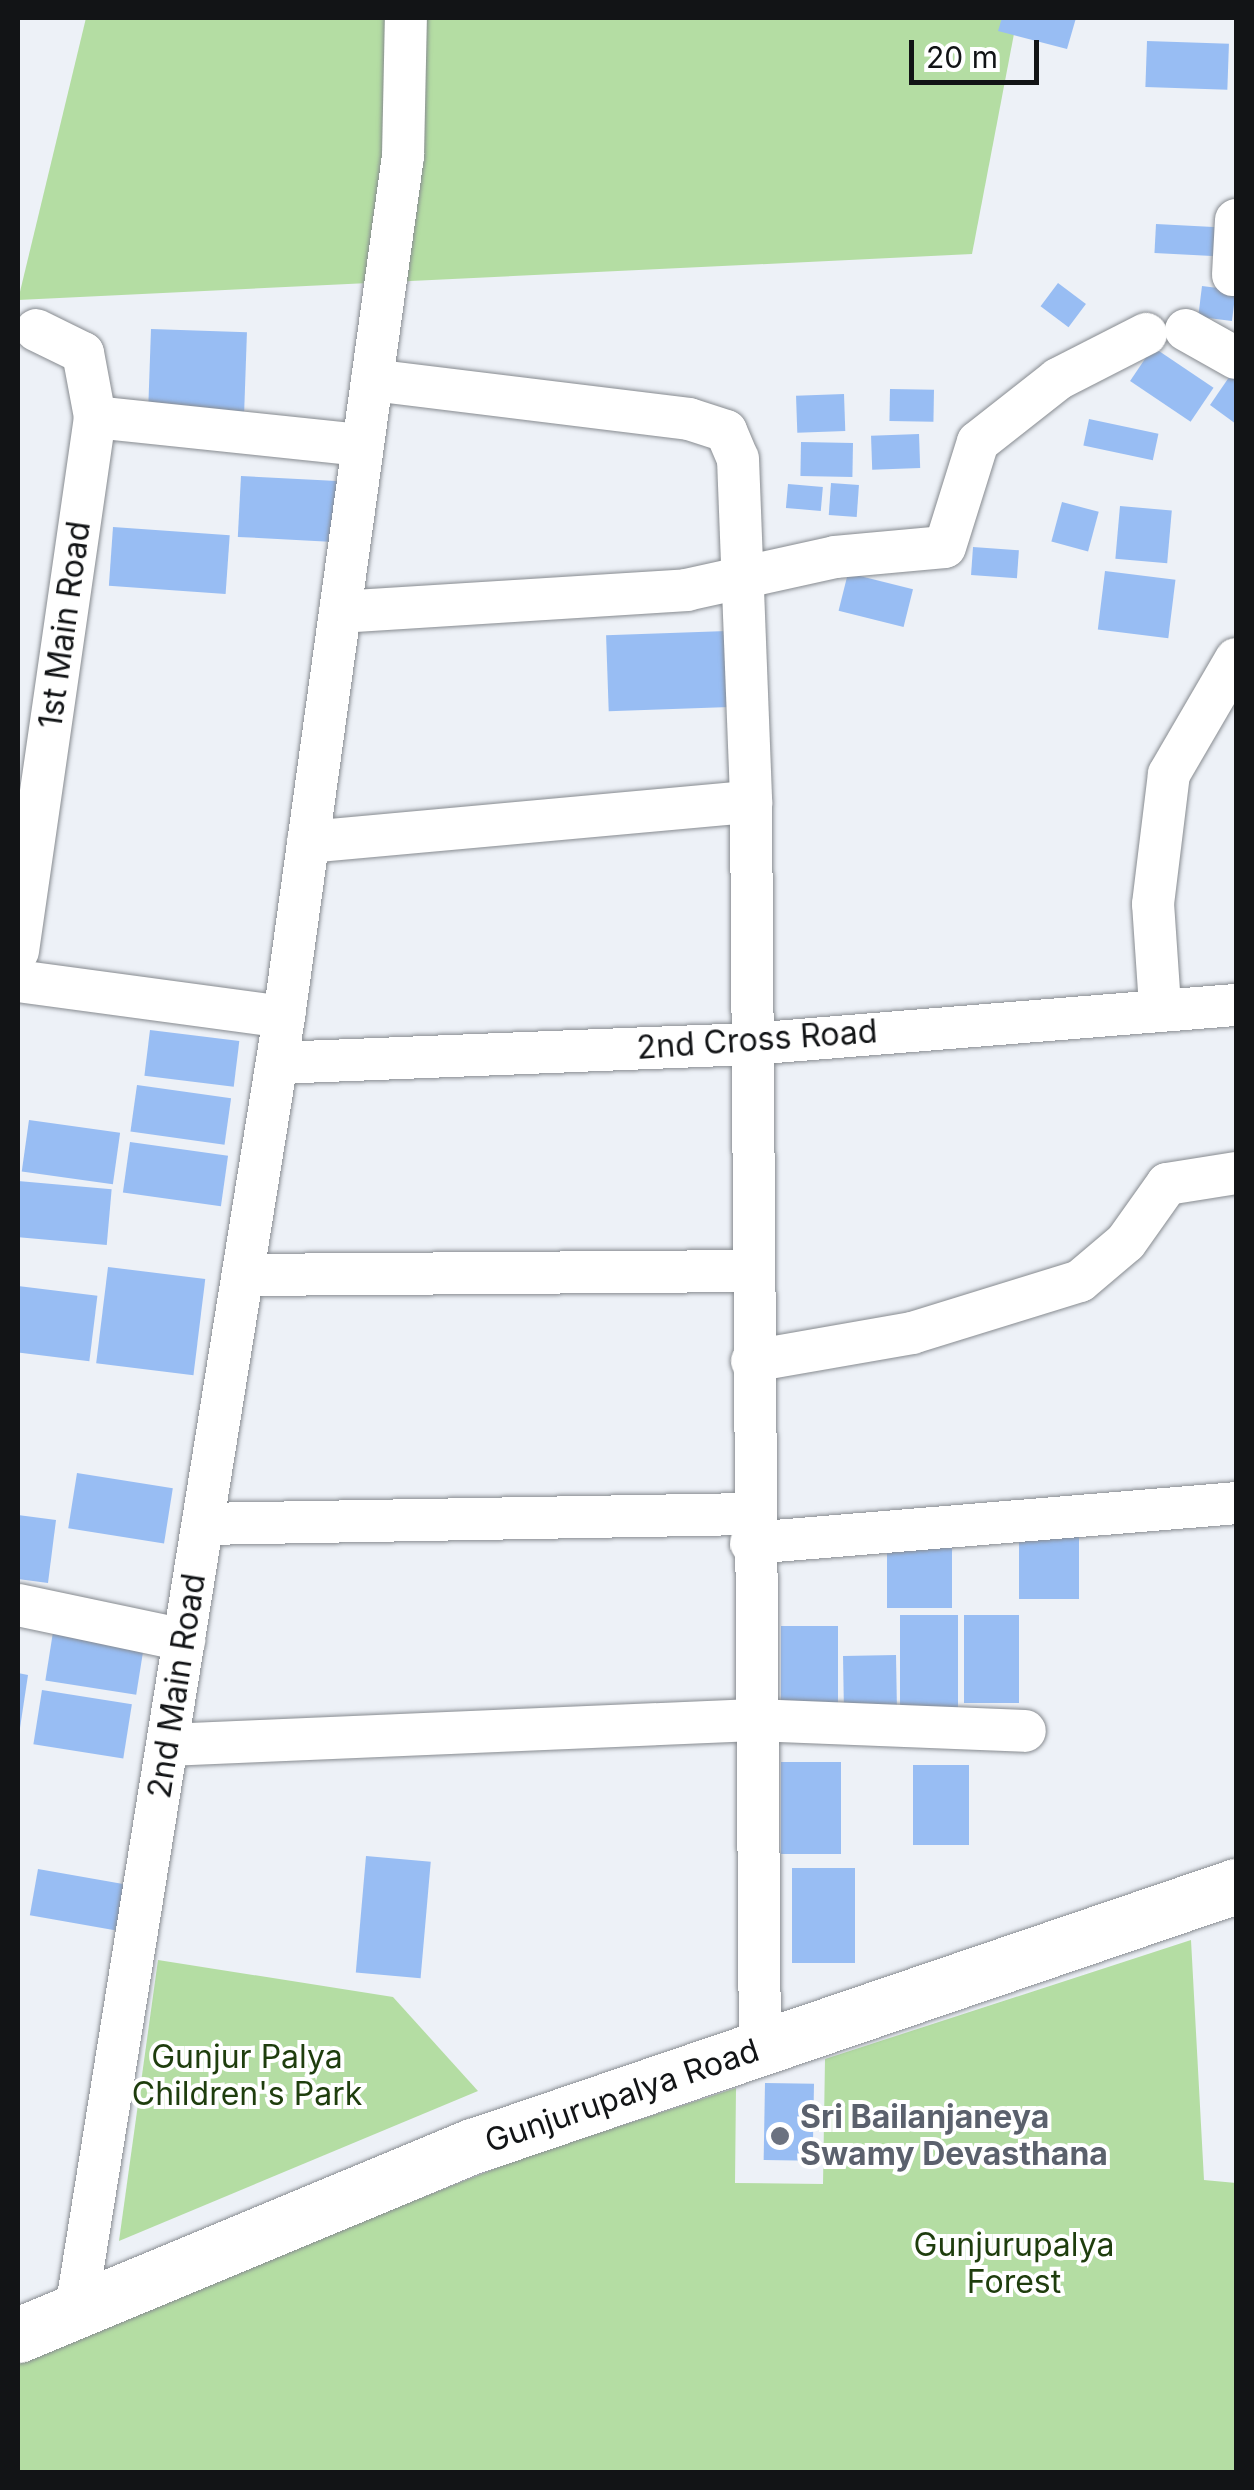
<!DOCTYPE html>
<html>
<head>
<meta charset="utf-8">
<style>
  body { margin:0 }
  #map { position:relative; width:1254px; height:2490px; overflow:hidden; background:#edf1f7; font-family:Inter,sans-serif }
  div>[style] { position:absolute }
  .green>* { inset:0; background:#b4dda3 }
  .building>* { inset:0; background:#98bdf3; transform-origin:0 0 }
  .roads { filter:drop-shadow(0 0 2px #878b90) drop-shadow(0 0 2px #878b90) }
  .minor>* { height:42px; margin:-21px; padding:0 21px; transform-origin:21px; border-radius:21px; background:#fff }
  .tertiary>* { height:55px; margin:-27.5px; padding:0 27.5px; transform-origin:27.5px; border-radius:27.5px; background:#fff }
  .dots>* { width:28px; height:28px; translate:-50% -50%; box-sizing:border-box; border:5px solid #fff; border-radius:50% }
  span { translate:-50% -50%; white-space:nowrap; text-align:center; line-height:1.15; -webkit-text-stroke:8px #fff; paint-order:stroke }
  .street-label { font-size:32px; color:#121416 }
  .park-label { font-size:32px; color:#1e3d0d }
  .worship-label { font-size:32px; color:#5b616d; font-weight:700 }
  .left { translate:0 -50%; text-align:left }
  .frame { position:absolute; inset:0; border:20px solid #121416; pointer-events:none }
  .scale { position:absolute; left:909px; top:40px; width:130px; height:45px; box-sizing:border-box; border:5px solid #121416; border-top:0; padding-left:12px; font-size:30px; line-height:35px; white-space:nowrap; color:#121416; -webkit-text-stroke:8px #fff; paint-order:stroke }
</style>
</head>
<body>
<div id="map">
  <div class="green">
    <i style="clip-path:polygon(86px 18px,1017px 18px,972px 254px,18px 300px)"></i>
    <i style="clip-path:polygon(1191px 1940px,1204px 2180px,1236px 2183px,1236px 2472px,18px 2472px,18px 2358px,517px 2160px,736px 2088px,735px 2183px,823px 2184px,825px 2059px)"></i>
    <i style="clip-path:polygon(158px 1960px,393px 1997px,478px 2091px,119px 2241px)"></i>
  </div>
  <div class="building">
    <i style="clip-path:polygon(1002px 18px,1076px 18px,1067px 49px,998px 31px)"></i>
    <i style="left:1147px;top:41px;width:82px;height:46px;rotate:2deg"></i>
    <i style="left:1156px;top:224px;width:67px;height:29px;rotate:3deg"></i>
    <i style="left:1058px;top:283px;width:35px;height:29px;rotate:37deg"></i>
    <i style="left:1202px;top:286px;width:34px;height:31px;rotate:7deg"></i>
    <i style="left:151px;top:329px;width:96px;height:80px;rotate:2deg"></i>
    <i style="left:1153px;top:347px;width:73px;height:41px;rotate:34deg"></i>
    <i style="clip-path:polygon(1236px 367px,1236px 424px,1210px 405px)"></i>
    <i style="left:890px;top:389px;width:44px;height:32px;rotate:1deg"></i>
    <i style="left:844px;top:394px;width:37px;height:48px;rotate:88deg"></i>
    <i style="left:1089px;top:419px;width:71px;height:27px;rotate:12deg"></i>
    <i style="left:919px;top:434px;width:34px;height:48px;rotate:88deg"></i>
    <i style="left:801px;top:442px;width:52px;height:34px;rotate:1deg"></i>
    <i style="left:241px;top:476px;width:96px;height:61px;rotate:3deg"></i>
    <i style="left:831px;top:483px;width:28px;height:32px;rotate:4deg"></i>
    <i style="left:788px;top:484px;width:35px;height:24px;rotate:5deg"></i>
    <i style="left:1062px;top:502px;width:38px;height:41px;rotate:15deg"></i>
    <i style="left:1120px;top:506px;width:52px;height:53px;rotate:5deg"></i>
    <i style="left:113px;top:527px;width:117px;height:59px;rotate:4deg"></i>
    <i style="left:973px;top:547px;width:46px;height:28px;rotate:4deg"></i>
    <i style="left:1105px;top:571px;width:71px;height:59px;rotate:7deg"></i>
    <i style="left:848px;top:573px;width:67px;height:39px;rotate:14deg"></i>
    <i style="left:727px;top:631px;width:76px;height:121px;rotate:88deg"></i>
    <i style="left:150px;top:1030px;width:90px;height:46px;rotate:7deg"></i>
    <i style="left:137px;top:1085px;width:95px;height:47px;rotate:8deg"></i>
    <i style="left:29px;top:1120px;width:92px;height:52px;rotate:8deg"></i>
    <i style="left:130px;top:1142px;width:99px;height:51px;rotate:8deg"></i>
    <i style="left:18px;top:1181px;width:94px;height:56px;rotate:5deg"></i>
    <i style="left:108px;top:1267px;width:98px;height:97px;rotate:7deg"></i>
    <i style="left:18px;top:1286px;width:80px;height:66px;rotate:7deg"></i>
    <i style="left:77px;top:1473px;width:97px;height:56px;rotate:9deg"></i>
    <i style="clip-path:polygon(18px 1515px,56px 1520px,48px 1583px,18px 1579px)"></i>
    <i style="left:1019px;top:1533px;width:60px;height:66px"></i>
    <i style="left:887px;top:1538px;width:65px;height:70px"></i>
    <i style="left:900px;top:1615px;width:58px;height:94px"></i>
    <i style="left:964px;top:1615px;width:55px;height:88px"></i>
    <i style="left:781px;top:1626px;width:57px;height:87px"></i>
    <i style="left:53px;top:1632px;width:92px;height:49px;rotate:9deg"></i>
    <i style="left:896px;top:1655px;width:58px;height:53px;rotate:89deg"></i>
    <i style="clip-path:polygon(18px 1673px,28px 1675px,20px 1728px,18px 1728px)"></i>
    <i style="left:42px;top:1690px;width:91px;height:55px;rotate:9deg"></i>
    <i style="left:781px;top:1762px;width:60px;height:92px"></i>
    <i style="left:913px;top:1765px;width:56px;height:80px"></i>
    <i style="left:366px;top:1856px;width:65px;height:117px;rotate:5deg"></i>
    <i style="left:792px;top:1868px;width:63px;height:95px"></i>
    <i style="left:38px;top:1869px;width:95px;height:47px;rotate:10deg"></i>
    <i style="left:765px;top:2083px;width:49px;height:77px;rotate:1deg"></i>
  </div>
  <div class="roads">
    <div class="minor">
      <i style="left:1233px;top:275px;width:55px;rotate:-86.9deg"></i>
      <i style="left:1186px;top:330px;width:57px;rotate:29.2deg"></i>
      <i style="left:372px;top:380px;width:319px;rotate:7deg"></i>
      <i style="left:689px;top:419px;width:39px;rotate:18deg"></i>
      <i style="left:726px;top:431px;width:30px;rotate:67deg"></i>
      <i style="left:738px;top:459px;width:343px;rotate:87.8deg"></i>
      <i style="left:751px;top:802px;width:1247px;rotate:89.59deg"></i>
      <i style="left:95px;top:417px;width:269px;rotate:6deg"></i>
      <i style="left:340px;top:612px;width:347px;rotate:-3.6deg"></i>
      <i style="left:686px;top:590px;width:153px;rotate:-12.5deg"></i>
      <i style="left:835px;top:557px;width:110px;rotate:-5.2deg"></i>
      <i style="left:945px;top:547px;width:110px;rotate:-72.6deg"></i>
      <i style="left:978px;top:442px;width:102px;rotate:-38.2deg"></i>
      <i style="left:1058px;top:379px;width:99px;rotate:-27.1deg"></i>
      <i style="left:308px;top:842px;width:445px;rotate:-5.2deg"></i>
      <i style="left:18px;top:951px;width:540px;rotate:-81.79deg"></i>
      <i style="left:95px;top:417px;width:65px;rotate:-100.6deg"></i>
      <i style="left:83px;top:353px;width:52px;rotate:-153.9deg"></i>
      <i style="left:18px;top:981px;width:268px;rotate:7.7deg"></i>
      <i style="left:1160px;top:1006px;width:102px;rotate:-93.9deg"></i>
      <i style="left:1153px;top:904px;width:131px;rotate:-83deg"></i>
      <i style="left:1169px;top:774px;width:133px;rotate:-59.8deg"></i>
      <i style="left:277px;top:1063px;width:473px;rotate:-2.3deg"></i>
      <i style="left:750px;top:1044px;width:488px;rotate:-4.6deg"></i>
      <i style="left:243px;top:1275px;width:509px;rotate:-0.45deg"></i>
      <i style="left:752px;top:1361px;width:162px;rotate:-9.9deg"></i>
      <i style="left:912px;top:1333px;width:176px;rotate:-17.2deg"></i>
      <i style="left:1080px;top:1281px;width:60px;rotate:-40.3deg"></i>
      <i style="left:1126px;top:1242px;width:71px;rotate:-54.7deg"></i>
      <i style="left:1167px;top:1184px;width:70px;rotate:-9.1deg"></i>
      <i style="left:203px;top:1524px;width:548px;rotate:-1.05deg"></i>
      <i style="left:751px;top:1543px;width:487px;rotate:-4.7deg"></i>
      <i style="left:18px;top:1605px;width:170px;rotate:11.9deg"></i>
      <i style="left:167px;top:1745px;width:588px;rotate:-2.44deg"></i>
      <i style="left:754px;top:1720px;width:271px;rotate:2.3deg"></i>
      <i style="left:76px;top:2310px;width:1310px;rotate:-80.86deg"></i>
      <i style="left:284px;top:1017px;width:869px;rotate:-82.13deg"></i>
      <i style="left:403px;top:156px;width:138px;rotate:-88.8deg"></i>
    </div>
    <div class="tertiary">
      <i style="left:18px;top:2335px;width:493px;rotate:-22.6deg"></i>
      <i style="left:473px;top:2146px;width:806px;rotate:-18.82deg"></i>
    </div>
  </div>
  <div class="dots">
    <i style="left:780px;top:2136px;background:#6b7280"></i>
  </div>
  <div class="street-label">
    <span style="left:65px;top:625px;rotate:-82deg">1st Main Road</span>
    <span style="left:757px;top:1040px;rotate:-4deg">2nd Cross Road</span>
    <span style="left:177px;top:1686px;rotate:-81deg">2nd Main Road</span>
    <span style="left:622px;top:2096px;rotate:-19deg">Gunjurupalya Road</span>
  </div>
  <div class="park-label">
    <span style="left:247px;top:2076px">Gunjur Palya<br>Children's Park</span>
    <span style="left:1014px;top:2264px">Gunjurupalya<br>Forest</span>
  </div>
  <div class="worship-label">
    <span class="left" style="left:800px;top:2136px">Sri Bailanjaneya<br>Swamy Devasthana</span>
  </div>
  <div class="frame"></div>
  <div class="scale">20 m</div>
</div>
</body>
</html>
